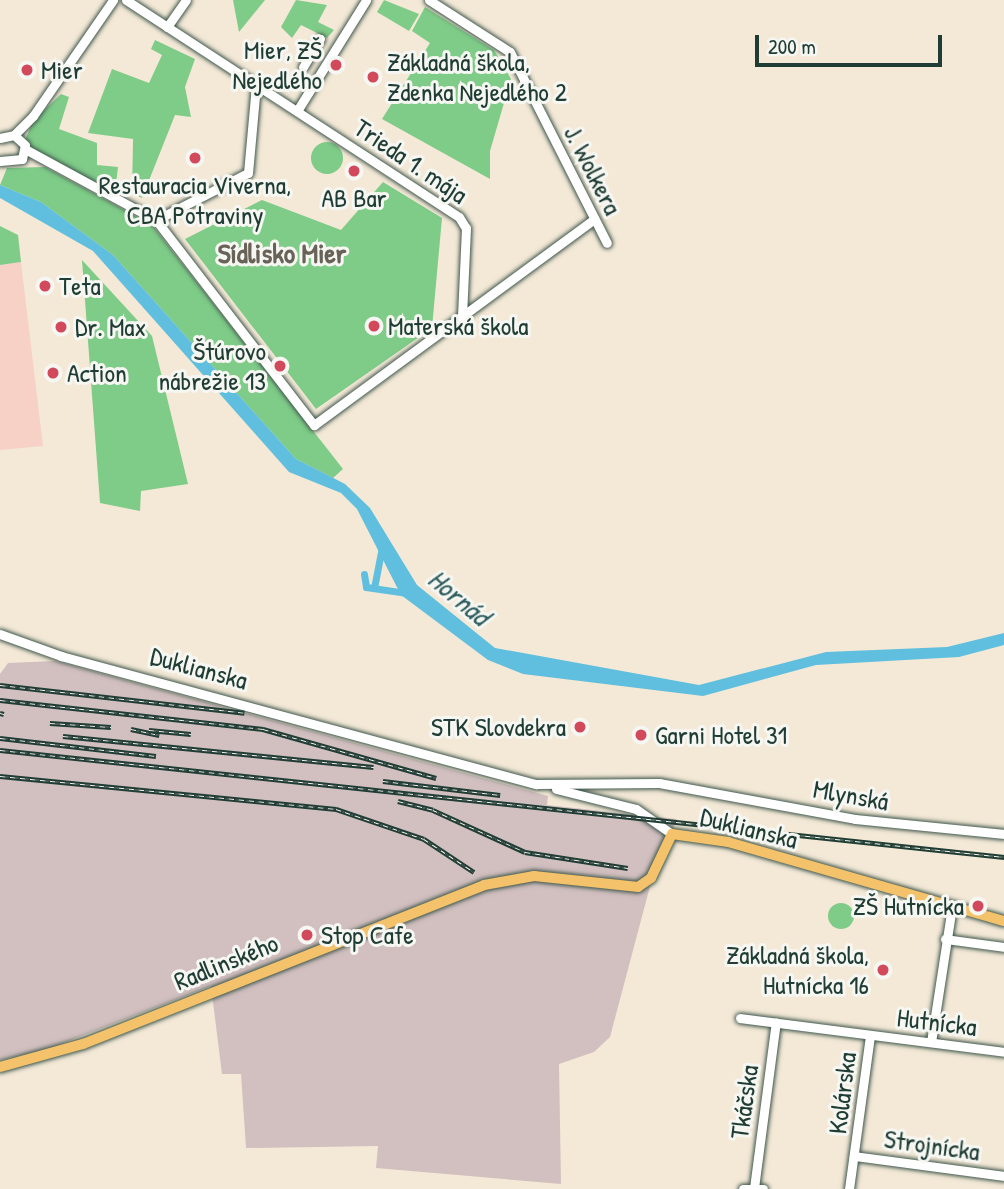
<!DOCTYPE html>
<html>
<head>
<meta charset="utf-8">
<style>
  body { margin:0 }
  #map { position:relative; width:1004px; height:1189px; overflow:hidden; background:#f4e9d7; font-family:"Patrick Hand",sans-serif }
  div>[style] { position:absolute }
  .built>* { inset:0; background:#f7d1c6 }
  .industrial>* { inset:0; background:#d2bfbf }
  .green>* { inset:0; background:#7fcb88 }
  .round { border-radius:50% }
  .water>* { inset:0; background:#60bfde }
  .canal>* { height:7px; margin:-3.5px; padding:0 3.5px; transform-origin:3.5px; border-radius:3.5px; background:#60bfde }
  .roads { filter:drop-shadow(0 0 2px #3f574c) drop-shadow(0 0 2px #3f574c) }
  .minor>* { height:9px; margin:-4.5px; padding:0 4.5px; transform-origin:4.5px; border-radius:4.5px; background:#fff }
  .major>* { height:10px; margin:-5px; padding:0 5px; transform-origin:5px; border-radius:5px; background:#f3c26a }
  .rail>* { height:4.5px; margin-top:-2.25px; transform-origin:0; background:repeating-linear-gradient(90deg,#f6f6f2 0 5px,#1f3d34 0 10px); box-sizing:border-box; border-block:2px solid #1f3d34 }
  .dots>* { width:19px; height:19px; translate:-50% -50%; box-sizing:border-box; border:4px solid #f6f6f2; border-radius:50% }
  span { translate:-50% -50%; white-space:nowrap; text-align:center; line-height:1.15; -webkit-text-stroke:6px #f6f6f2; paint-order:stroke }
  .poi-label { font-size:26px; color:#1f3d34 }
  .right { translate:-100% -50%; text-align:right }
  .left { translate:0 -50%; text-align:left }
  .street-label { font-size:26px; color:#1f3d34 }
  .neighbourhood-label { font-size:28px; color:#696259; font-weight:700 }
  .water-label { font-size:28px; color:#2f5e5e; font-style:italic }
  .scale { position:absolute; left:755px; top:35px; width:187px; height:32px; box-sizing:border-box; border:4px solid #1f3d34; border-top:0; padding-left:9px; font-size:21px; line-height:24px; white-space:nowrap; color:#1f3d34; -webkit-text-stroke:5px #f6f6f2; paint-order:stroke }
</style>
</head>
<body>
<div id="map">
  <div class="built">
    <i style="clip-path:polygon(21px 262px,43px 446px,0 450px,0 265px)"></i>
  </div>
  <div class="industrial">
    <i style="clip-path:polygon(55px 661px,548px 796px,547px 805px,677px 819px,653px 875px,610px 1037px,594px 1052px,559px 1064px,561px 1184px,376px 1168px,378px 1146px,246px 1148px,241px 1074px,222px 1074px,211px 986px,45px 1050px,0 1060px,0 674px,8px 663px)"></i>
  </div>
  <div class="green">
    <i style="clip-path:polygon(233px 0,265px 0,239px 32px)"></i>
    <i style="clip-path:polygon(296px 0,327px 5px,318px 22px,334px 30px,327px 38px,301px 25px,292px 38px,281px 27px)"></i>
    <i style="clip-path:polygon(384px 0,419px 14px,409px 31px,377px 12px)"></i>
    <i style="clip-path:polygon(425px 7px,494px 50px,511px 79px,490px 151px,490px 179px,382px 119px,430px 43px,412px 31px)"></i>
    <i style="clip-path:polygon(155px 40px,195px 59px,185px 87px,191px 117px,175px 115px,142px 198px,132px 193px,133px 139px,88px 133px,112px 69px,149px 83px,162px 55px,151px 49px)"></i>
    <i style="clip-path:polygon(61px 94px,69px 97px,59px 129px,97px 143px,97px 165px,118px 167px,115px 193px,29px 147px,25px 140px,33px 121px)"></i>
    <i class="round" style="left:311px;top:142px;width:32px;height:32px"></i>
    <i style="clip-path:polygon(45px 167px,152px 225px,343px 469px,333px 478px,296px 459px,113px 255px,41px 202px,0 185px,7px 168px)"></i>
    <i style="clip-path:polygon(383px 182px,442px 218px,432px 328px,316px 409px,185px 239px,262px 200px,341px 230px)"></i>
    <i style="clip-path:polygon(0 226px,18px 235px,21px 262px,0 265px)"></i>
    <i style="clip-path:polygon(82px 260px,152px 336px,188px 484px,141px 491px,140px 511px,100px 503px)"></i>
    <i class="round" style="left:828px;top:903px;width:26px;height:26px"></i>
  </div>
  <div class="water">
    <i style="clip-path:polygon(0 185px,41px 202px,113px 255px,296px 459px,345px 484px,370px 508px,417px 585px,495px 648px,699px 685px,826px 652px,947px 647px,1004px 633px,1004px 645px,959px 657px,816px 665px,703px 696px,523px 674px,488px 660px,401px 595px,357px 509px,341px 493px,289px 472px,93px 251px,0 198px)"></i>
  </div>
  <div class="canal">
    <i style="left:364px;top:574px;width:13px;rotate:81deg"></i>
    <i style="left:366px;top:587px;width:40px;rotate:8.5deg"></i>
    <i style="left:374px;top:588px;width:38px;rotate:-79deg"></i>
  </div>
  <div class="roads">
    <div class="minor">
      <i style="left:126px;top:0;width:397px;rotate:33.1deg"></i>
      <i style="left:459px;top:217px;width:13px;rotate:58deg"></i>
      <i style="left:466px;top:228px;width:88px;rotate:92.6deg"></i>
      <i style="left:429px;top:0;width:96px;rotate:32.7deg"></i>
      <i style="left:510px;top:52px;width:214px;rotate:63.1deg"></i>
      <i style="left:167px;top:27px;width:33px;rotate:-55deg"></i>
      <i style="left:303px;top:67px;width:33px;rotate:-59deg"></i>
      <i style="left:297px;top:111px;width:131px;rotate:-58.1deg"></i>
      <i style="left:0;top:138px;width:14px;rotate:-12deg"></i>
      <i style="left:14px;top:135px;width:27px;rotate:-45deg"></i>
      <i style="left:33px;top:116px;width:141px;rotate:-55.4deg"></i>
      <i style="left:25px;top:149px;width:149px;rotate:28.5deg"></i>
      <i style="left:156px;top:220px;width:259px;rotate:52.4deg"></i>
      <i style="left:314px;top:425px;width:348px;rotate:-36.3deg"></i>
      <i style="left:0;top:161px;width:22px;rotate:-5deg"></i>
      <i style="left:22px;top:159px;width:14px;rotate:-78deg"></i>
      <i style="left:25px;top:145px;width:15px;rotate:-138deg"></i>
      <i style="left:156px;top:220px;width:103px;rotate:-27.1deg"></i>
      <i style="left:248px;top:173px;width:88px;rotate:-84.8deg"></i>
      <i style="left:0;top:634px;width:65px;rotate:19.8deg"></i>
      <i style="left:61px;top:656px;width:492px;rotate:15.1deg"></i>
      <i style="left:536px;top:784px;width:123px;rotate:-0.5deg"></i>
      <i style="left:659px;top:783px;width:199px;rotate:10.4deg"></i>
      <i style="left:855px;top:819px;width:150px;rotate:5.7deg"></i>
      <i style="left:556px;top:789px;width:82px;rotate:14deg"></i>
      <i style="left:636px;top:809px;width:44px;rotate:34.8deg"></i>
      <i style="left:945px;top:939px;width:60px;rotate:7.7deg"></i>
      <i style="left:740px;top:1018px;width:266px;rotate:7.3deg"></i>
      <i style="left:931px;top:1042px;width:137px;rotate:-81.2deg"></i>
      <i style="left:854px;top:1156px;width:151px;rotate:7.6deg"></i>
      <i style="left:754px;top:1188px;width:167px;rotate:-82.5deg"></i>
      <i style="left:743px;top:1189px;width:20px"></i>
      <i style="left:849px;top:1189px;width:155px;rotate:-82.2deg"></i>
    </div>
    <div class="major">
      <i style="left:0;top:1067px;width:86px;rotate:-15.5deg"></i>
      <i style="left:83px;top:1044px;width:431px;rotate:-21.6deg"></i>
      <i style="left:484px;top:885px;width:51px;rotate:-10.2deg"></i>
      <i style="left:534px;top:876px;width:105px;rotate:6deg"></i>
      <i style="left:638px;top:887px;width:16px;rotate:-35deg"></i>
      <i style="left:651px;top:878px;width:49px;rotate:-64.5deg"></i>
      <i style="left:672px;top:834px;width:57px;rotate:8.1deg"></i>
      <i style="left:728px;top:842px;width:287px;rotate:16deg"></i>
    </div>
  </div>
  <div class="rail">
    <i style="left:0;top:685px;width:246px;rotate:6.5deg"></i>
    <i style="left:0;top:700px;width:265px;rotate:6.3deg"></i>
    <i style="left:263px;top:729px;width:180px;rotate:15.8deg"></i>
    <i style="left:0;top:713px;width:4px;rotate:14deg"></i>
    <i style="left:50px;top:723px;width:61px;rotate:3.8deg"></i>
    <i style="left:131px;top:729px;width:29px;rotate:12deg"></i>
    <i style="left:149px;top:730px;width:42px;rotate:5.4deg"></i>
    <i style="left:63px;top:736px;width:312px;rotate:5.7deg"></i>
    <i style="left:0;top:738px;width:157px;rotate:6.6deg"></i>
    <i style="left:0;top:750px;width:1010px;rotate:6.08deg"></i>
    <i style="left:0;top:776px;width:338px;rotate:5.6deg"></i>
    <i style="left:336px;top:809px;width:93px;rotate:18.8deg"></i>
    <i style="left:424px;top:839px;width:60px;rotate:33.4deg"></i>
    <i style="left:383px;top:781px;width:118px;rotate:6.8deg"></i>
    <i style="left:398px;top:801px;width:36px;rotate:14deg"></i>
    <i style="left:433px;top:810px;width:101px;rotate:24.5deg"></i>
    <i style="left:525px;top:852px;width:104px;rotate:8.8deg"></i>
  </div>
  <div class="dots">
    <i style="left:336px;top:65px;background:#d1495b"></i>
    <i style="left:27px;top:70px;background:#d1495b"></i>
    <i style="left:373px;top:77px;background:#d1495b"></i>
    <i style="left:195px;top:158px;background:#d1495b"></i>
    <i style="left:354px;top:171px;background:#d1495b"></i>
    <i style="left:45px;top:286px;background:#d1495b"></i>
    <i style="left:374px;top:326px;background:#d1495b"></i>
    <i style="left:61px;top:327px;background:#d1495b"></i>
    <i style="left:280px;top:366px;background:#d1495b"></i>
    <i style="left:53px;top:373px;background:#d1495b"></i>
    <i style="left:580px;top:727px;background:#d1495b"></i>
    <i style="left:641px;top:735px;background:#d1495b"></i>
    <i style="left:978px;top:906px;background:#d1495b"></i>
    <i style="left:307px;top:935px;background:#d1495b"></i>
    <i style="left:883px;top:970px;background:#d1495b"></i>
  </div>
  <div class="poi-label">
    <span class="right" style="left:322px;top:65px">Mier, ZŠ<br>Nejedlého</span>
    <span class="left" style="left:387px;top:77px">Základná škola,<br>Zdenka Nejedlého 2</span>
    <span class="left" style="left:41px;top:70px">Mier</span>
    <span style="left:195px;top:200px">Restauracia Viverna,<br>CBA Potraviny</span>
    <span style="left:354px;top:198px">AB Bar</span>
    <span class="left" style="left:59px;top:286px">Teta</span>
    <span class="left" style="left:388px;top:326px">Materská škola</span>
    <span class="left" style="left:75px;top:327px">Dr. Max</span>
    <span class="right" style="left:266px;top:366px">Štúrovo<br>nábrežie 13</span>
    <span class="left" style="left:67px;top:373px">Action</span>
    <span class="right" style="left:566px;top:727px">STK Slovdekra</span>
    <span class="left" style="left:655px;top:735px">Garni Hotel 31</span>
    <span class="right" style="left:964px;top:906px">ZŠ Hutnícka</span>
    <span class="left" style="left:321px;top:935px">Stop Cafe</span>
    <span class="right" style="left:869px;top:970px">Základná škola,<br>Hutnícka 16</span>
  </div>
  <div class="street-label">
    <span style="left:411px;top:161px;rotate:34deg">Trieda 1. mája</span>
    <span style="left:593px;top:170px;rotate:63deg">J. Wolkera</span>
    <span style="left:199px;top:668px;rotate:15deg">Duklianska</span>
    <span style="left:851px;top:795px;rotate:10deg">Mlynská</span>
    <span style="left:749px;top:828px;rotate:14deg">Duklianska</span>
    <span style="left:226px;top:962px;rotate:-22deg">Radlinského</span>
    <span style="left:937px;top:1022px;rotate:7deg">Hutnícka</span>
    <span style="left:842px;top:1093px;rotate:-83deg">Kolárska</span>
    <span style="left:744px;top:1102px;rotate:-82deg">Tkáčska</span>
    <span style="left:932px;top:1145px;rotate:8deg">Strojnícka</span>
  </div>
  <div class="neighbourhood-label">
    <span style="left:282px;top:253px">Sídlisko Mier</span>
  </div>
  <div class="water-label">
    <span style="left:459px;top:597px;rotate:40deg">Hornád</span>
  </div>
  <div class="scale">200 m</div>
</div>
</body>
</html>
